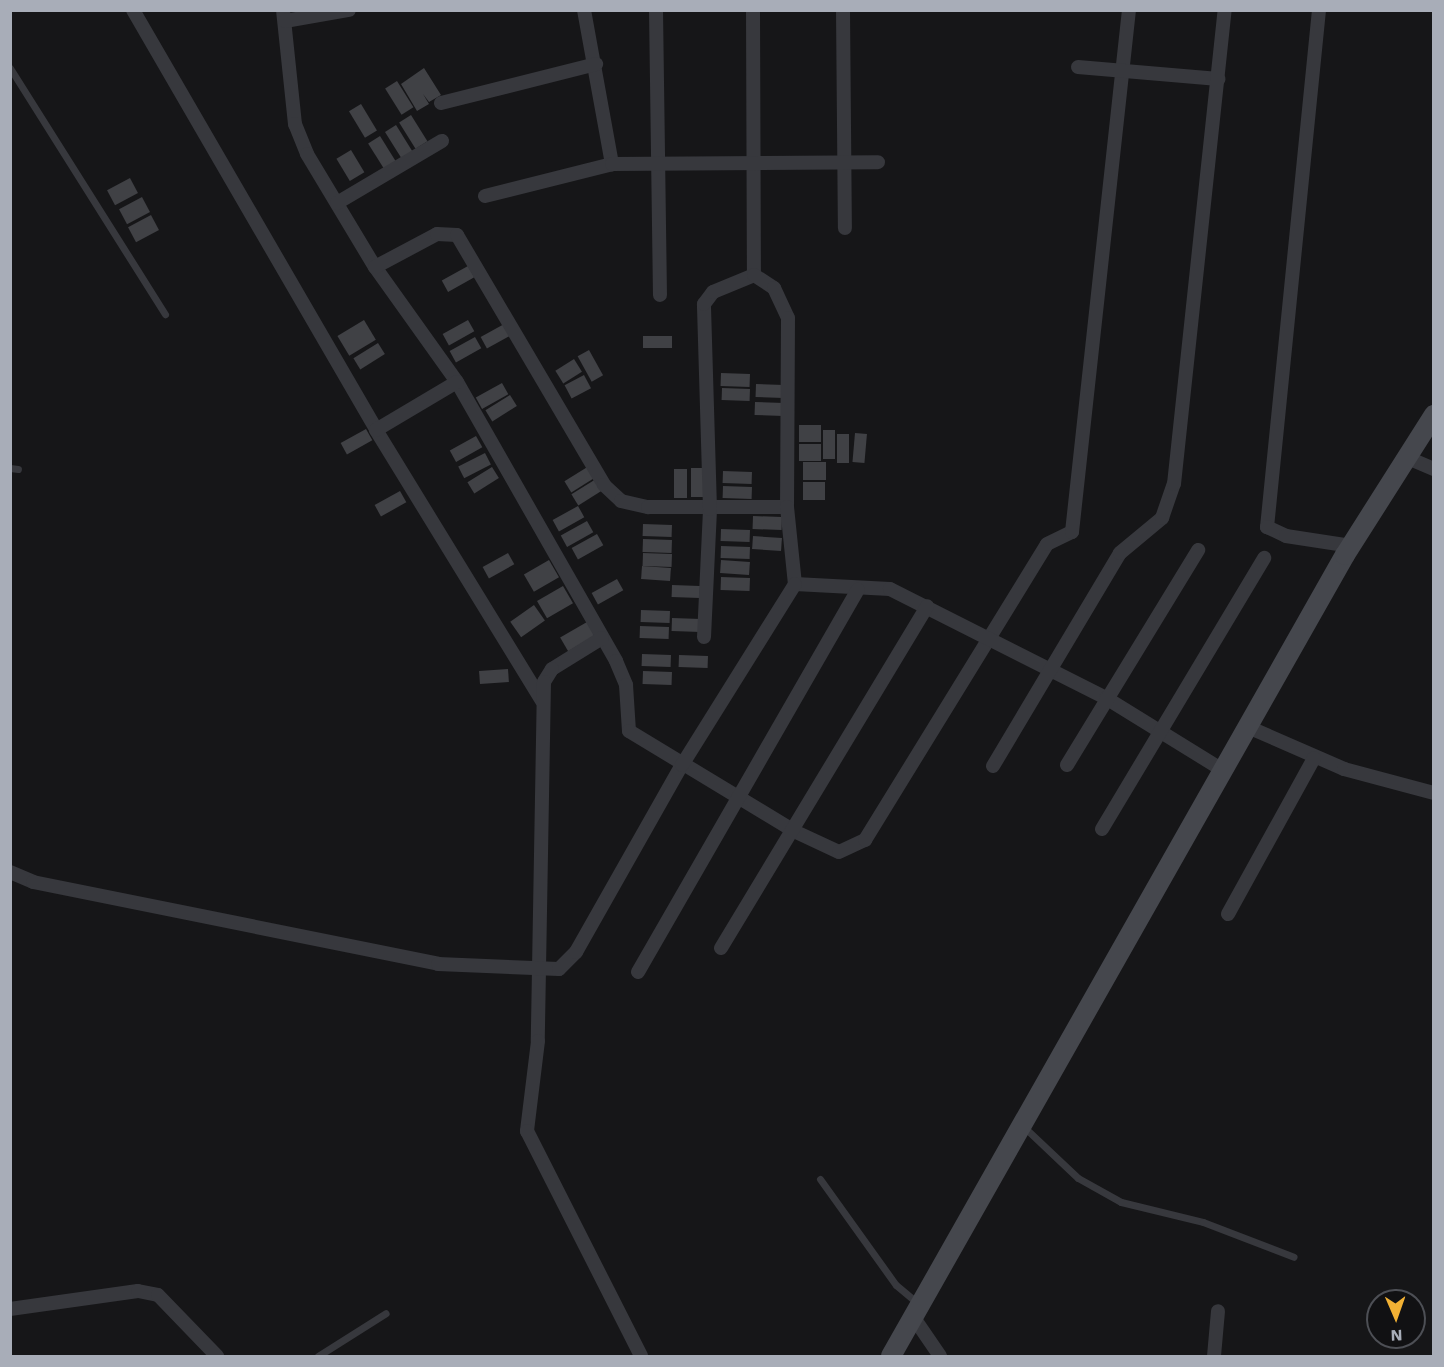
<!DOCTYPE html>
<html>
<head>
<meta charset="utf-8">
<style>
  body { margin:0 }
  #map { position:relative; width:1444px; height:1367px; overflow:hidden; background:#161618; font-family:"Work Sans",sans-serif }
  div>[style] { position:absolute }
  .building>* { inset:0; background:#404145; transform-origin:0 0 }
  .lane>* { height:7px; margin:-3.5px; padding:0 3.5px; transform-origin:3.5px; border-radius:3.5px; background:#37383d }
  .street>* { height:14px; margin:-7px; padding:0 7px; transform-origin:7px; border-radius:7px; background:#37383d }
  .secondary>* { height:20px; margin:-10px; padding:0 10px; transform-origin:10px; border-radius:10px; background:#45474d }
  span { translate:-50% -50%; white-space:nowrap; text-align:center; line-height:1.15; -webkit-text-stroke:4.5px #111113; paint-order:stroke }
  .frame { position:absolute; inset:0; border:12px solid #a8adb8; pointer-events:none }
  .north { position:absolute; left:1366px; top:1289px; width:60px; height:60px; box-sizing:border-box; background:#111113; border:2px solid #4d4f55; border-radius:50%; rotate:178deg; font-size:16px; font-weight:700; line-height:24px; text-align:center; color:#a8adb8 }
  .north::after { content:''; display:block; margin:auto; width:21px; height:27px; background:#f2b134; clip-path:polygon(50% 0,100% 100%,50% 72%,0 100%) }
</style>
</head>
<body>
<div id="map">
  <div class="building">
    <i style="clip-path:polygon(424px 68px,441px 95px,429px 102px,423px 94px,429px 104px,417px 111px,401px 84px)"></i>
    <i style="left:397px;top:81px;width:31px;height:14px;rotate:58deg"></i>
    <i style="left:361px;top:104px;width:31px;height:14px;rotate:59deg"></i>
    <i style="left:411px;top:115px;width:31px;height:14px;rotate:58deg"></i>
    <i style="left:396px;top:125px;width:32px;height:13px;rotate:58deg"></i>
    <i style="left:380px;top:136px;width:32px;height:14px;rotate:58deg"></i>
    <i style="left:351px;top:150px;width:26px;height:17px;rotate:59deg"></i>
    <i style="left:130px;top:178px;width:17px;height:26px;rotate:62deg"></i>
    <i style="left:142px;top:197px;width:17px;height:26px;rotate:62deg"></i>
    <i style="left:151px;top:215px;width:17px;height:26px;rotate:62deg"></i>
    <i style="left:468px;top:266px;width:13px;height:30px;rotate:61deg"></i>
    <i style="left:364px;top:320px;width:23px;height:31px;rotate:59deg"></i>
    <i style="left:468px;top:320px;width:13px;height:29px;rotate:61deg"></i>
    <i style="left:506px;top:323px;width:13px;height:29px;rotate:61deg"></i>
    <i style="left:643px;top:336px;width:29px;height:12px"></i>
    <i style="left:475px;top:337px;width:13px;height:29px;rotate:61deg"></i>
    <i style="left:378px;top:343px;width:13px;height:29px;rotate:58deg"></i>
    <i style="left:589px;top:350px;width:29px;height:13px;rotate:61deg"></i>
    <i style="left:574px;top:359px;width:15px;height:22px;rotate:58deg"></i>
    <i style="left:721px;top:373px;width:29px;height:13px;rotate:2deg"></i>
    <i style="left:584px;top:375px;width:15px;height:22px;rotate:62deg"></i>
    <i style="left:502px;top:383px;width:13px;height:30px;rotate:61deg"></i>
    <i style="left:756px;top:384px;width:28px;height:13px;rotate:2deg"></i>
    <i style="left:722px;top:388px;width:28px;height:12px;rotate:2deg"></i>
    <i style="left:510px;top:395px;width:13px;height:29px;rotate:58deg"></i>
    <i style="left:755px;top:402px;width:29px;height:13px;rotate:2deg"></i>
    <i style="left:799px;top:425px;width:22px;height:17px"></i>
    <i style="left:366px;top:429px;width:13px;height:29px;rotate:61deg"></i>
    <i style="left:823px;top:430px;width:12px;height:29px"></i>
    <i style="left:855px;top:433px;width:12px;height:29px;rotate:5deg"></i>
    <i style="left:837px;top:434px;width:12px;height:29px"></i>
    <i style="left:476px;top:436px;width:13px;height:30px;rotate:61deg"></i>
    <i style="left:799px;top:444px;width:22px;height:17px"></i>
    <i style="left:485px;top:453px;width:13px;height:30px;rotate:63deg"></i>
    <i style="left:803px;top:462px;width:23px;height:18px"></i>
    <i style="left:589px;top:466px;width:13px;height:29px;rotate:58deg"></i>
    <i style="left:492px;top:467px;width:13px;height:29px;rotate:58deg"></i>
    <i style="left:704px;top:468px;width:29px;height:13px;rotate:90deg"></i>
    <i style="left:674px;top:469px;width:13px;height:29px"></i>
    <i style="left:723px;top:471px;width:29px;height:12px;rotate:2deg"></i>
    <i style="left:596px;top:479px;width:13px;height:29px;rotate:58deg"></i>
    <i style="left:803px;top:482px;width:22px;height:18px"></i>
    <i style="left:723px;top:486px;width:29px;height:12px;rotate:2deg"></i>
    <i style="left:400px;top:491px;width:13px;height:29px;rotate:61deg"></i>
    <i style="left:578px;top:506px;width:13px;height:29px;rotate:61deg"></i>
    <i style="left:753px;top:516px;width:29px;height:13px;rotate:2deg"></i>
    <i style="left:587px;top:521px;width:13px;height:30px;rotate:61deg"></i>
    <i style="left:643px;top:524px;width:29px;height:12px;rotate:2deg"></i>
    <i style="left:721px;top:529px;width:29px;height:12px;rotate:2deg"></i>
    <i style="left:597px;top:534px;width:13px;height:29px;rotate:61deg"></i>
    <i style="left:753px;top:536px;width:29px;height:13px;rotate:4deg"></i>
    <i style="left:643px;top:539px;width:29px;height:13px;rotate:2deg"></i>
    <i style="left:721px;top:546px;width:29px;height:12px;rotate:2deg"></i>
    <i style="left:508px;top:553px;width:13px;height:29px;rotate:61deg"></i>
    <i style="left:643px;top:553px;width:29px;height:13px;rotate:2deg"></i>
    <i style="left:549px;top:560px;width:20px;height:29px;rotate:60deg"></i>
    <i style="left:721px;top:560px;width:29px;height:13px;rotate:4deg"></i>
    <i style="left:642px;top:566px;width:29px;height:13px;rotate:4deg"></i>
    <i style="left:721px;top:577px;width:29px;height:13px;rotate:2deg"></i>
    <i style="left:617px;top:579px;width:13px;height:29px;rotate:61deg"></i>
    <i style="left:672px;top:585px;width:28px;height:12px;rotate:2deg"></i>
    <i style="left:563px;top:586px;width:20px;height:30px;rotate:60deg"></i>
    <i style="left:534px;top:605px;width:19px;height:29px;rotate:55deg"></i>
    <i style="left:641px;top:610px;width:29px;height:12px;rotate:2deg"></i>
    <i style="left:672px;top:618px;width:29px;height:13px;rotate:2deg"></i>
    <i style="left:587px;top:622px;width:16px;height:31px;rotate:60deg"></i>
    <i style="left:640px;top:626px;width:29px;height:12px;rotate:2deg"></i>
    <i style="left:642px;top:654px;width:29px;height:12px;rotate:2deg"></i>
    <i style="left:679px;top:655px;width:29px;height:12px;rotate:2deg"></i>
    <i style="left:508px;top:669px;width:13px;height:29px;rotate:86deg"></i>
    <i style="left:643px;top:671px;width:29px;height:13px;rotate:2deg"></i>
  </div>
  <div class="lane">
    <i style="left:10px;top:68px;width:291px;rotate:57.8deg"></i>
    <i style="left:10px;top:468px;width:8px;rotate:7deg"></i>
    <i style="left:1024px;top:1127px;width:74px;rotate:43.4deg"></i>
    <i style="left:1078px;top:1178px;width:49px;rotate:29.2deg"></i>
    <i style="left:1121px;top:1202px;width:84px;rotate:13.7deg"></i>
    <i style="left:1203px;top:1222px;width:97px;rotate:21deg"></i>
    <i style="left:820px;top:1179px;width:130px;rotate:54.4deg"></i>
    <i style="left:896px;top:1285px;width:30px;rotate:40deg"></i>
    <i style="left:318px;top:1356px;width:80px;rotate:-32.3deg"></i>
  </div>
  <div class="street">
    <i style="left:133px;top:10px;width:485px;rotate:59.9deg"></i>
    <i style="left:376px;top:430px;width:318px;rotate:58.5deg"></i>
    <i style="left:283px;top:10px;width:115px;rotate:84deg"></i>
    <i style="left:295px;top:124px;width:32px;rotate:68deg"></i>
    <i style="left:307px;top:154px;width:132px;rotate:59deg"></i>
    <i style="left:375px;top:267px;width:141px;rotate:54.5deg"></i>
    <i style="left:457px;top:382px;width:321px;rotate:60.3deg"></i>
    <i style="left:616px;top:661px;width:26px;rotate:67deg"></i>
    <i style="left:626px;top:685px;width:46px;rotate:86.3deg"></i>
    <i style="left:629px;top:731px;width:195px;rotate:31.2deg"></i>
    <i style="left:796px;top:832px;width:47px;rotate:24.9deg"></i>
    <i style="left:839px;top:852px;width:29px;rotate:-25deg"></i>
    <i style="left:865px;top:840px;width:347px;rotate:-58.4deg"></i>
    <i style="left:1047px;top:544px;width:28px;rotate:-26deg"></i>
    <i style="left:1072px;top:532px;width:525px;rotate:-83.77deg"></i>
    <i style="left:584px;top:10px;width:157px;rotate:79.7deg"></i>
    <i style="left:656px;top:10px;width:285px;rotate:89.2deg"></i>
    <i style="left:753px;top:10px;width:265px;rotate:89.8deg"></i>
    <i style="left:843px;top:10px;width:218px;rotate:89.5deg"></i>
    <i style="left:1319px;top:10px;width:520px;rotate:95.74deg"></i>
    <i style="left:1267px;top:527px;width:21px;rotate:25deg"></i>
    <i style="left:1286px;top:536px;width:66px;rotate:8.7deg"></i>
    <i style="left:285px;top:21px;width:65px;rotate:-9.8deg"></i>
    <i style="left:1078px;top:67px;width:141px;rotate:4.9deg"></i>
    <i style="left:441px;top:103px;width:160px;rotate:-14.1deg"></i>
    <i style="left:485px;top:196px;width:131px;rotate:-14.1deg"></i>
    <i style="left:612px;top:164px;width:266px;rotate:-0.4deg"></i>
    <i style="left:337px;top:203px;width:122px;rotate:-30.6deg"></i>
    <i style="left:375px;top:267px;width:70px;rotate:-28deg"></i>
    <i style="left:437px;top:234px;width:20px;rotate:3deg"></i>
    <i style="left:457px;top:235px;width:290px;rotate:59.5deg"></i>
    <i style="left:604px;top:485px;width:23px;rotate:43deg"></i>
    <i style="left:621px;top:501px;width:28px;rotate:13deg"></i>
    <i style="left:648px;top:507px;width:139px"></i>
    <i style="left:376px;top:430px;width:94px;rotate:-30.7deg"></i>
    <i style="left:1408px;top:458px;width:28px;rotate:23deg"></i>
    <i style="left:704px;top:637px;width:128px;rotate:-87.3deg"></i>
    <i style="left:710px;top:509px;width:205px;rotate:-91.7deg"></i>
    <i style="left:704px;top:304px;width:15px;rotate:-53deg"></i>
    <i style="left:713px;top:292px;width:44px;rotate:-22.5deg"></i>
    <i style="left:754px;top:275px;width:24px;rotate:33deg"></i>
    <i style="left:774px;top:288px;width:33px;rotate:65deg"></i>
    <i style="left:788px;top:318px;width:189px;rotate:90.3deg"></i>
    <i style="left:787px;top:507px;width:77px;rotate:84.1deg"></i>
    <i style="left:795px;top:584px;width:95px;rotate:3deg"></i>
    <i style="left:890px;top:589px;width:242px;rotate:26.8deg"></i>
    <i style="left:1106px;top:698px;width:139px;rotate:31.7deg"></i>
    <i style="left:602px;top:638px;width:59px;rotate:148.2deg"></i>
    <i style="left:552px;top:669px;width:15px;rotate:122deg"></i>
    <i style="left:544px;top:682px;width:359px;rotate:91deg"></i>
    <i style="left:538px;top:1041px;width:91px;rotate:97deg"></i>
    <i style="left:527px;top:1131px;width:252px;rotate:63.1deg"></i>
    <i style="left:1248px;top:727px;width:105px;rotate:23.6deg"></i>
    <i style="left:1344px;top:769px;width:93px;rotate:14.9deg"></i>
    <i style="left:1067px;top:765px;width:252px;rotate:-58.6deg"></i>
    <i style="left:993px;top:766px;width:248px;rotate:-59.2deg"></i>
    <i style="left:1120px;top:553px;width:55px;rotate:-39.8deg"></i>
    <i style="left:1162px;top:518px;width:36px;rotate:-71deg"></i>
    <i style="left:1174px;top:484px;width:477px;rotate:-83.9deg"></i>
    <i style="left:1102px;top:829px;width:316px;rotate:-59.1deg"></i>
    <i style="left:10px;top:872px;width:25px;rotate:23deg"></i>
    <i style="left:33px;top:882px;width:413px;rotate:11.4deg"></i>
    <i style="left:438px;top:964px;width:121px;rotate:2.4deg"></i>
    <i style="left:559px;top:969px;width:24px;rotate:-45deg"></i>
    <i style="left:576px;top:952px;width:215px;rotate:-60.5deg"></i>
    <i style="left:682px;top:765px;width:213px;rotate:-58deg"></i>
    <i style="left:1228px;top:914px;width:178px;rotate:-61.1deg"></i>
    <i style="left:721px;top:948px;width:399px;rotate:-58.9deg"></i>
    <i style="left:638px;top:972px;width:441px;rotate:-60.1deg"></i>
    <i style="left:10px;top:1309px;width:129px;rotate:-8deg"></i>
    <i style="left:138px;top:1291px;width:20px;rotate:11deg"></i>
    <i style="left:158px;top:1295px;width:85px;rotate:46deg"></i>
    <i style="left:914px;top:1318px;width:46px;rotate:55.6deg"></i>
    <i style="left:1214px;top:1356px;width:45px;rotate:-84.9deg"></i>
  </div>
  <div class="secondary">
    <i style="left:891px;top:1356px;width:921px;rotate:-60.46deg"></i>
    <i style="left:1345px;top:555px;width:166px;rotate:-57.6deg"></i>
  </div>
  <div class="frame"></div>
  <div class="north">N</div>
</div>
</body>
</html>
